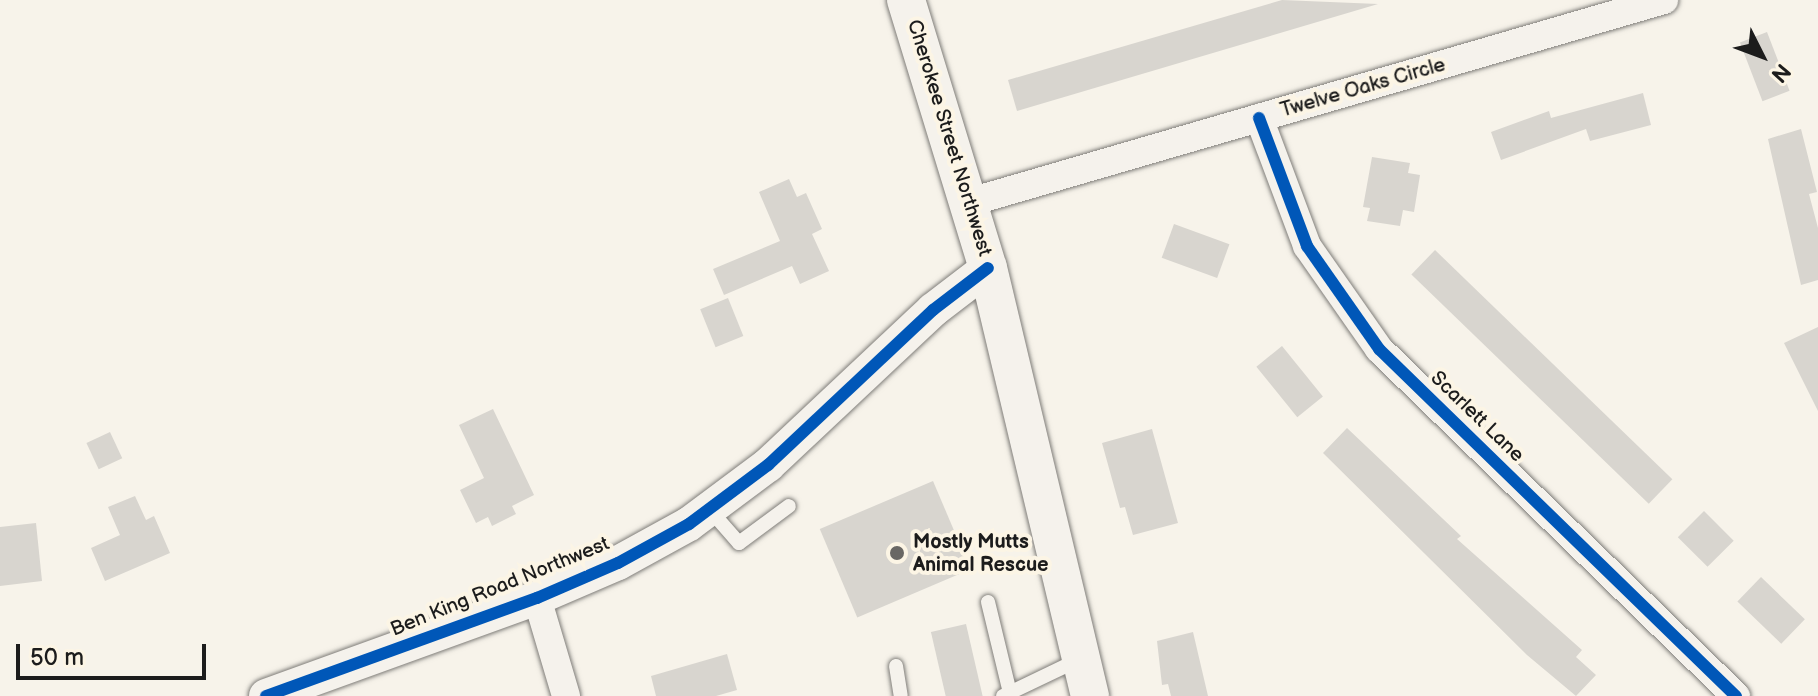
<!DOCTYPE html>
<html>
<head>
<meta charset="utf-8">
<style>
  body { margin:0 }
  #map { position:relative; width:1818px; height:696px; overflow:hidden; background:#f7f3ea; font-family:"Balsamiq Sans",sans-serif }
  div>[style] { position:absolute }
  .building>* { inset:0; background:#d8d5cf; transform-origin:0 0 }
  .roads { filter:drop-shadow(0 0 2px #7f7d79) drop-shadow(0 0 2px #7f7d79) }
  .service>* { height:14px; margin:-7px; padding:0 7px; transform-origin:7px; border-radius:7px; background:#f5f2ec }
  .minor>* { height:28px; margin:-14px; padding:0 14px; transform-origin:14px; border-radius:14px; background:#f5f2ec }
  .tertiary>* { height:34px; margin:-17px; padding:0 17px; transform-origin:17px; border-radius:17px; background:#f5f2ec }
  .secondary>* { height:38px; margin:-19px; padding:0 19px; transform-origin:19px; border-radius:19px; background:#f5f2ec }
  .cycleway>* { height:12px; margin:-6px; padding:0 6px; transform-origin:6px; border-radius:6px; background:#0057b8 }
  .dots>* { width:22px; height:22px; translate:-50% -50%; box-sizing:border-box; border:4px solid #fcf5e5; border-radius:50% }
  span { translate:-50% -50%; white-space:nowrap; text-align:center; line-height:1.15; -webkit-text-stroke:8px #fcf5e5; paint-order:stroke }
  .street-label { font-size:20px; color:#1c1c1c }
  .poi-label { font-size:20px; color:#1c1c1c; font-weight:700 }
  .left { translate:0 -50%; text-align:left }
  .north { position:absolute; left:1722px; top:16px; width:80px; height:80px; -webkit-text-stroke:6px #fcf5e5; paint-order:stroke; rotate:132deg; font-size:22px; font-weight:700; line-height:32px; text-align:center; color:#1c1c1c }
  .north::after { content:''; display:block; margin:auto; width:28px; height:36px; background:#1c1c1c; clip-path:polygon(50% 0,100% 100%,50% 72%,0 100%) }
  .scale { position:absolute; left:16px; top:644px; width:190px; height:36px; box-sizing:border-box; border:4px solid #1c1c1c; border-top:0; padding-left:10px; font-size:24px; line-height:28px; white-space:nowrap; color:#1c1c1c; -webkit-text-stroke:6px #fcf5e5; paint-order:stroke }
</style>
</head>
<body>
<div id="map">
  <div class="building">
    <i style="clip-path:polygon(1282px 0,1378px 4px,1017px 111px,1008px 80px)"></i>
    <i style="left:1767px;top:32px;width:63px;height:29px;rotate:69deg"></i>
    <i style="clip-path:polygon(1643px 93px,1651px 125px,1590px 141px,1586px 129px,1501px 160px,1491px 132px,1549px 111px,1551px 118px)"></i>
    <i style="clip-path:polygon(1801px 129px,1817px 192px,1809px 194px,1818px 228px,1818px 280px,1801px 285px,1768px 139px)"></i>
    <i style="clip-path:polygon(1372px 157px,1410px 163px,1408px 173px,1420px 175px,1414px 212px,1403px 210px,1400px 226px,1367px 221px,1370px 208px,1363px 207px)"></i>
    <i style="clip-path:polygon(789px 179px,797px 197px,806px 193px,822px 229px,812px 234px,829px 271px,800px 284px,792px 266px,724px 295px,713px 269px,780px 241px,759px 192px)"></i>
    <i style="left:1174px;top:224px;width:59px;height:36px;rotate:20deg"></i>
    <i style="left:1435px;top:250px;width:330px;height:34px;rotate:44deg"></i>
    <i style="left:728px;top:298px;width:41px;height:30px;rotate:68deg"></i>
    <i style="clip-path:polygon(1818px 327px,1818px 411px,1784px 343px)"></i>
    <i style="left:1282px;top:346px;width:65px;height:33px;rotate:51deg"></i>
    <i style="clip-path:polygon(493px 409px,534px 495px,512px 506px,516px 514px,492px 526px,488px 517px,476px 523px,460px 490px,484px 478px,459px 425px)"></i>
    <i style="clip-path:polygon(1347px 428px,1461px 536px,1457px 539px,1582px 650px,1576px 657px,1596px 675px,1576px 696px,1527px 655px,1323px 453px)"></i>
    <i style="clip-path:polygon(1152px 429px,1178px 523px,1133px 535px,1125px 507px,1120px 508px,1102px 443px)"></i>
    <i style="left:110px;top:432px;width:29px;height:26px;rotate:65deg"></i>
    <i style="left:933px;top:481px;width:96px;height:123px;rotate:67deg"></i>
    <i style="clip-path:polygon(135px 496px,146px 520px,154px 516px,170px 553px,105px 581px,91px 548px,120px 535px,108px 507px)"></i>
    <i style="left:1704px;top:511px;width:42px;height:37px;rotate:45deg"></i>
    <i style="clip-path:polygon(36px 523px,42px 581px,0 586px,0 527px)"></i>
    <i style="left:1761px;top:577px;width:61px;height:34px;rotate:44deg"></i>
    <i style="left:966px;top:624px;width:74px;height:36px;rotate:77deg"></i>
    <i style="clip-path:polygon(1193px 632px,1208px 696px,1171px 696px,1168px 684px,1162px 685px,1157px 641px)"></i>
    <i style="clip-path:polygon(727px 654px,737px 690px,716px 696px,656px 696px,651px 676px)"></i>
  </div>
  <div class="roads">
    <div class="service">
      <i style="left:710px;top:510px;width:44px;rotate:48.7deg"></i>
      <i style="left:739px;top:543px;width:62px;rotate:-36.5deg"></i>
      <i style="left:988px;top:602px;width:94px;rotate:76.4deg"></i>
      <i style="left:896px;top:666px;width:30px;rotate:81deg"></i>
      <i style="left:1003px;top:696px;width:83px;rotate:-25.6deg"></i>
    </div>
    <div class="minor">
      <i style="left:1259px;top:118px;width:137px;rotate:69.4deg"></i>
      <i style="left:1307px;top:246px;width:126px;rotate:55deg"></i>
      <i style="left:1379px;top:349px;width:498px;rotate:44.2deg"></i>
      <i style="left:970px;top:202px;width:723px;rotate:-16.23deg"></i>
      <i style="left:537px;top:598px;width:102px;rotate:73.5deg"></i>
    </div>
    <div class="tertiary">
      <i style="left:266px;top:696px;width:288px;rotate:-19.9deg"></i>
      <i style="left:537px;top:598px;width:88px;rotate:-23.4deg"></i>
      <i style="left:618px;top:563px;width:81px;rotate:-28.8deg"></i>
      <i style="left:689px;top:524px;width:99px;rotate:-36.8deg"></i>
      <i style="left:768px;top:465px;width:226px;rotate:-43.2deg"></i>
      <i style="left:933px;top:310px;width:69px;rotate:-37.4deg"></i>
    </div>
    <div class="secondary">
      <i style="left:906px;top:0;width:280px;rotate:73deg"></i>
      <i style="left:988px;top:268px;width:440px;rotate:76.6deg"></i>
    </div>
  </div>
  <div class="cycleway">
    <i style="left:1259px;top:118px;width:137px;rotate:69.4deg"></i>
    <i style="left:1307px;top:246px;width:126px;rotate:55deg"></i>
    <i style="left:1379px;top:349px;width:498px;rotate:44.2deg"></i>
    <i style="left:266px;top:696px;width:288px;rotate:-19.9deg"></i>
    <i style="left:537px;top:598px;width:88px;rotate:-23.4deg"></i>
    <i style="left:618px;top:563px;width:81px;rotate:-28.8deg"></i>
    <i style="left:689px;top:524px;width:99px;rotate:-36.8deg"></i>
    <i style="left:768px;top:465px;width:226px;rotate:-43.2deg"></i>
    <i style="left:933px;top:310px;width:69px;rotate:-37.4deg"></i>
  </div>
  <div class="dots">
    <i style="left:897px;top:553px;background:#696764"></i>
  </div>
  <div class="street-label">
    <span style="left:1363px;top:88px;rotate:-16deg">Twelve Oaks Circle</span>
    <span style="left:949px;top:138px;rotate:73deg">Cherokee Street Northwest</span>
    <span style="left:1477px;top:417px;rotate:44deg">Scarlett Lane</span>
    <span style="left:500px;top:587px;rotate:-22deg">Ben King Road Northwest</span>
  </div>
  <div class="poi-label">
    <span class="left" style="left:913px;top:554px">Mostly Mutts<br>Animal Rescue</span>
  </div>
  <div class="north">N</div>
  <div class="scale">50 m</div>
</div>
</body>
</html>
